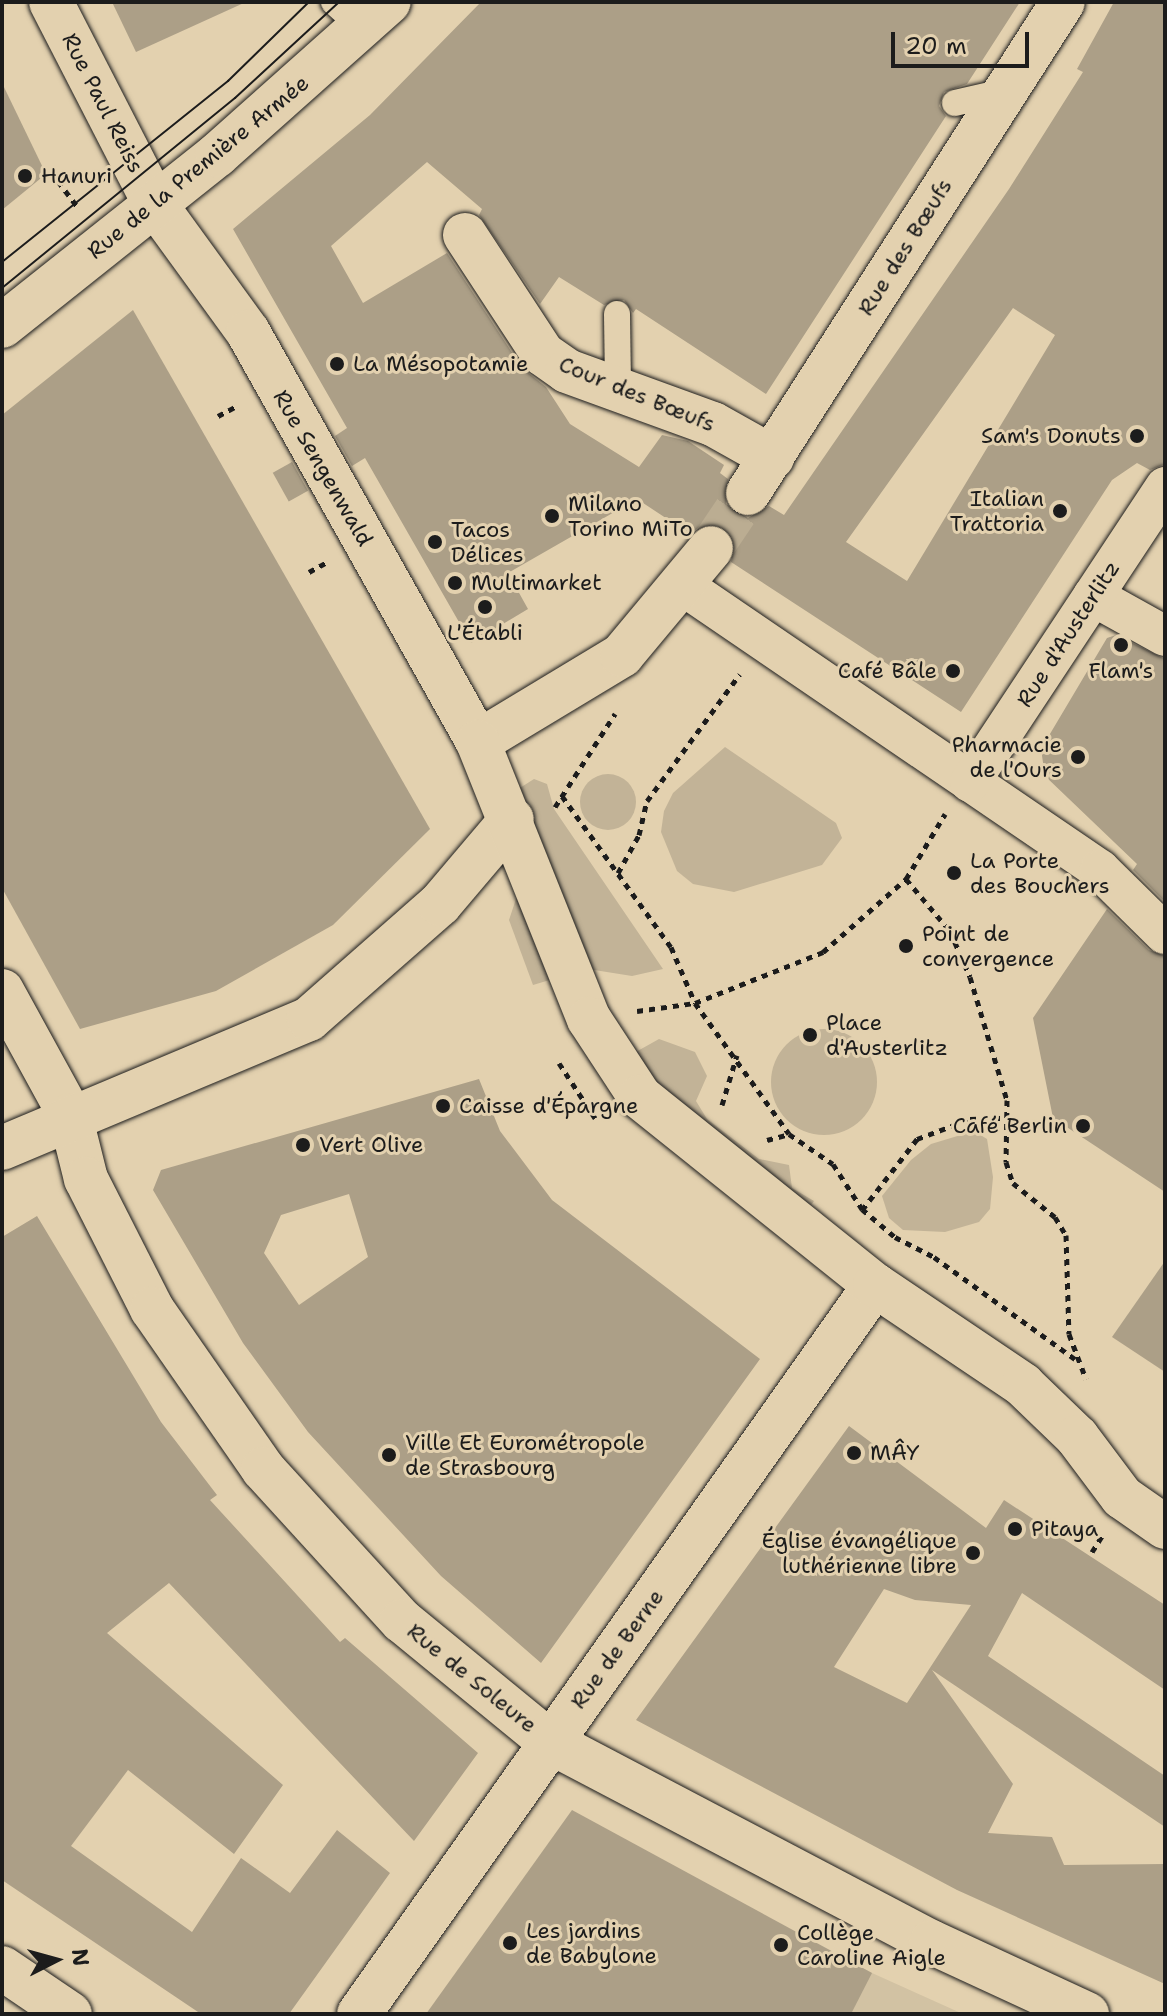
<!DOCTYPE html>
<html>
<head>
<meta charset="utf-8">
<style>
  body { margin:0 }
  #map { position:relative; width:1167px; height:2016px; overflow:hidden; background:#e3d1af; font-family:"Shantell Sans",sans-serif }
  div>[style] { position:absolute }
  .built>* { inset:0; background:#d2c2a3 }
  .green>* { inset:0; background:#c2b397 }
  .round { border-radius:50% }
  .building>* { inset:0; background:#ac9f87; transform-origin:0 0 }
  .minor-tunnel>* { height:44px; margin-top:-22px; transform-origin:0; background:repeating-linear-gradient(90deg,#bbad92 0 44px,transparent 0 66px) }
  .path>* { height:5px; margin-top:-2.5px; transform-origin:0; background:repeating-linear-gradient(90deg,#1c1c1c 0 6px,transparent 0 12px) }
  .roads { filter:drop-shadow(0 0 2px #1c1c1c) drop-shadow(0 0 2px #1c1c1c) }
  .service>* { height:26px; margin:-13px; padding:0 13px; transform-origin:13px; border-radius:13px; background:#e3d1af }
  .pedestrian>* { height:40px; margin:-20px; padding:0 20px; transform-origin:20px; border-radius:20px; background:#e3d1af }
  .minor>* { height:44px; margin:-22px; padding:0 22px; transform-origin:22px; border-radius:22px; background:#e3d1af }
  .tertiary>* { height:44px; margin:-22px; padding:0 22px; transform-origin:22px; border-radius:22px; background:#e3d1af }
  .tram>* { height:2px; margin:-1px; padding:0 1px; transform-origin:1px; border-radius:1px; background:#1c1c1c }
  .dots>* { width:22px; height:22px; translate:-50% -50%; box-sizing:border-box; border:4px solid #e3d1af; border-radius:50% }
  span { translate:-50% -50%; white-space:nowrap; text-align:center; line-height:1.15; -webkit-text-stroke:6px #e3d1af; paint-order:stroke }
  .street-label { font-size:22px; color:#1c1c1c }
  .poi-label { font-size:22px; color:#1c1c1c }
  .left { translate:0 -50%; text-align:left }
  .right { translate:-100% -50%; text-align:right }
  .frame { position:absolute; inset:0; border:4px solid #1c1c1c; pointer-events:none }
  .north { position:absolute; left:16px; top:1920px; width:80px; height:80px; -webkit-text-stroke:6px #e3d1af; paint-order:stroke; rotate:84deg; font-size:22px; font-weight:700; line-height:32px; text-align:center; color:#1c1c1c }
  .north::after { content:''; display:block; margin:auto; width:28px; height:36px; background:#1c1c1c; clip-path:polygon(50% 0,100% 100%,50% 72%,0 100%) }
  .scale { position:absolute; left:891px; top:32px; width:138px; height:36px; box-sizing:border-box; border:4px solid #1c1c1c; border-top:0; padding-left:10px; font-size:24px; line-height:28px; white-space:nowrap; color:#1c1c1c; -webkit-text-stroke:6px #e3d1af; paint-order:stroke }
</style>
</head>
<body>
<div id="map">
  <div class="built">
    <i style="clip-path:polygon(762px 1916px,872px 1973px,963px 2014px,706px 2014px)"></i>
  </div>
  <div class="green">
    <i style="clip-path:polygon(725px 747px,836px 823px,842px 838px,822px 865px,734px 892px,693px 884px,677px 871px,661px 832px,664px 811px,673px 793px)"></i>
    <i class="round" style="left:580px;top:774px;width:56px;height:56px"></i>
    <i style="clip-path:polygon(534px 779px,547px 784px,554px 809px,663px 969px,632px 976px,588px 969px,504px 798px)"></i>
    <i style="clip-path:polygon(524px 895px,553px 979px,533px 985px,509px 920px,516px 899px)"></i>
    <i class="round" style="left:771px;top:1029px;width:106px;height:106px"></i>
    <i style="clip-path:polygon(659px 1039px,695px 1052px,707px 1076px,696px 1101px,707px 1119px,759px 1159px,789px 1165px,792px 1188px,814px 1201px,809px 1208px,672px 1128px,634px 1053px)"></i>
    <i style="clip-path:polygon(974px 1131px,987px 1139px,993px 1177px,990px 1209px,979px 1222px,945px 1232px,903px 1230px,889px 1218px,882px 1196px,911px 1160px,931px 1144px)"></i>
  </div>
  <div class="building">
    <i style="clip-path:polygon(112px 2px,246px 2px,136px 52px)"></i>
    <i style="clip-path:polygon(evenodd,481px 2px,1020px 2px,967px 84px,944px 92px,939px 106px,946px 116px,766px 394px,636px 309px,633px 313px,624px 300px,604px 305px,559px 277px,540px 304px,479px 215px,482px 209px,427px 162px,331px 246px,363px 303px,447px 253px,522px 368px,546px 387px,570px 424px,639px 467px,662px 435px,688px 441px,724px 465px,720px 473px,728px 479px,726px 504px,748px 518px,769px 506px,784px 515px,1009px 189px,1083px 72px,1077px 69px,1114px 2px,1165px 2px,1165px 464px,1150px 470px,1137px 463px,1112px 480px,961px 712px,731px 562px,735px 540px,726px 528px,703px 524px,690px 534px,637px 499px,508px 573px,528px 609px,471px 643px,365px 458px,352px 466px,335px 436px,347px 428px,233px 229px,370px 115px,481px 2px,1013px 308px,1055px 335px,907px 581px,846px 542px,1013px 308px)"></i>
    <i style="clip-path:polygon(2px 83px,46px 174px,2px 210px)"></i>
    <i style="clip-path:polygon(133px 310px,430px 829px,333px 925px,216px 991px,80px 1029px,2px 888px,2px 415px)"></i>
    <i style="left:292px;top:462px;width:33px;height:22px;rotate:61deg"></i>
    <i style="clip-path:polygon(1116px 635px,1165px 659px,1165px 902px,1133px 870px,1137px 864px,1045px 776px,1041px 749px,1107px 638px)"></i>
    <i style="clip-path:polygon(1107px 909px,1149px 950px,1165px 956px,1165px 1192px,1053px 1118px,1033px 1018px)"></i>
    <i style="clip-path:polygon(evenodd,479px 1079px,500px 1131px,552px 1200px,760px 1359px,541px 1663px,441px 1576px,308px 1432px,243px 1343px,153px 1190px,161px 1170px,479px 1079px,349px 1194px,368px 1257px,299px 1305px,264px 1253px,281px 1215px,349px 1194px)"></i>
    <i style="clip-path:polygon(37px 1216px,161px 1422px,217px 1495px,210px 1500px,340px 1642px,345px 1638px,478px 1753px,414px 1841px,169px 1583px,107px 1633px,283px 1785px,234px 1854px,128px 1770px,71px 1846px,192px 1932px,241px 1858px,290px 1893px,337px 1830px,390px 1873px,289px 2014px,201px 2014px,2px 1880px,2px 1237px)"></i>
    <i style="clip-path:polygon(1165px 1261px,1165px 1372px,1112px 1337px)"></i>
    <i style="clip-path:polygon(evenodd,849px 1426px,986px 1528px,1004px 1500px,1165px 1605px,1165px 1690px,1022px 1593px,988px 1656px,1165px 1776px,1165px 1827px,932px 1670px,1013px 1784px,988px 1833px,1052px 1837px,1064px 1865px,1165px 1864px,1165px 1984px,957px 1890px,636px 1720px,849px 1426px,884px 1589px,915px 1600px,971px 1605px,907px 1703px,834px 1667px,884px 1589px)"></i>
    <i style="clip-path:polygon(572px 1810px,872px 1973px,851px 2014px,426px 2014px)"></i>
  </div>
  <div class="minor-tunnel">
    <i style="left:711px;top:548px;width:66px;rotate:-56.1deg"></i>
  </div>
  <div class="path">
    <i style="left:58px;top:181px;width:35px;rotate:53deg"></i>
    <i style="left:218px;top:416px;width:21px;rotate:-28deg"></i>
    <i style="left:309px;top:572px;width:21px;rotate:-29deg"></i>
    <i style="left:562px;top:796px;width:186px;rotate:54.2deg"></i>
    <i style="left:671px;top:947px;width:61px;rotate:66.8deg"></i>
    <i style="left:695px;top:1003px;width:161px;rotate:54.3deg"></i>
    <i style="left:789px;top:1134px;width:53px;rotate:34.3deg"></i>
    <i style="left:833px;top:1164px;width:54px;rotate:57.2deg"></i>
    <i style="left:862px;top:1209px;width:43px;rotate:40.3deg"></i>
    <i style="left:895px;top:1237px;width:44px;rotate:27.1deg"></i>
    <i style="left:934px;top:1257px;width:174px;rotate:35.9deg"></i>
    <i style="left:555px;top:807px;width:111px;rotate:-57.2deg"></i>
    <i style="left:618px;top:873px;width:43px;rotate:-61.1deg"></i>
    <i style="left:639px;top:835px;width:35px;rotate:-77deg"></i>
    <i style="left:647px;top:801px;width:157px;rotate:-53.8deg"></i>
    <i style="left:906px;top:879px;width:68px;rotate:49.8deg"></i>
    <i style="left:950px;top:931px;width:50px;rotate:66.5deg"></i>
    <i style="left:970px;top:977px;width:128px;rotate:73.3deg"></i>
    <i style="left:1007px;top:1100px;width:62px;rotate:90.9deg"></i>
    <i style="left:1006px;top:1162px;width:22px;rotate:72deg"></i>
    <i style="left:1013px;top:1183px;width:54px;rotate:39deg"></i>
    <i style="left:1055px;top:1217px;width:21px;rotate:59deg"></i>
    <i style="left:1066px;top:1235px;width:99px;rotate:88.3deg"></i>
    <i style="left:1069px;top:1334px;width:48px;rotate:69.3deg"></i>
    <i style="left:637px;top:1011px;width:59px;rotate:-7.9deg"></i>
    <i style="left:695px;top:1003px;width:138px;rotate:-21.7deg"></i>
    <i style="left:823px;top:952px;width:111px;rotate:-41.3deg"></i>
    <i style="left:906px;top:879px;width:76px;rotate:-59deg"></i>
    <i style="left:559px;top:1063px;width:66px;rotate:56.8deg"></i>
    <i style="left:722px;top:1105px;width:52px;rotate:-73.3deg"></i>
    <i style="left:767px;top:1140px;width:23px;rotate:-15deg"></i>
    <i style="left:862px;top:1210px;width:90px;rotate:-52.2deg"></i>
    <i style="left:917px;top:1139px;width:57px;rotate:-20.7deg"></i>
    <i style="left:970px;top:1119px;width:36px;rotate:-2deg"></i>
    <i style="left:1092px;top:1552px;width:19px;rotate:-58deg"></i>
  </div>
  <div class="roads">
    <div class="service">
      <i style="left:334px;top:2px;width:42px;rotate:42.1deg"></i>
      <i style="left:955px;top:103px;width:49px;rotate:-12.9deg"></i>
      <i style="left:617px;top:314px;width:76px;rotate:89.2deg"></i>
    </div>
    <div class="pedestrian">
      <i style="left:685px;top:587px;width:502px;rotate:34.29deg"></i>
      <i style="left:1100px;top:870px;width:91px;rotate:44.6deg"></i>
      <i style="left:1093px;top:596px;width:82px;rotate:29.1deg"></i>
      <i style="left:970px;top:782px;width:354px;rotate:-56.5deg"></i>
    </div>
    <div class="minor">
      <i style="left:51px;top:2px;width:227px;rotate:62.8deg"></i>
      <i style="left:465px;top:235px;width:142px;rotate:56.8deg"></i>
      <i style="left:543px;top:354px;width:29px;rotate:35deg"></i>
      <i style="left:567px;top:371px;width:155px;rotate:20deg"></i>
      <i style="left:713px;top:424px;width:68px;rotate:29.2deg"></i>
      <i style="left:748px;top:493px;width:583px;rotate:-57.32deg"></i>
      <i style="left:478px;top:742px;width:168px;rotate:-31.1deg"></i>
      <i style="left:622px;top:655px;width:139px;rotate:-50.2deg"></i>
      <i style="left:2px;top:991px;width:141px;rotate:61.3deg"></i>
      <i style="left:70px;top:1115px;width:66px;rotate:76deg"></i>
      <i style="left:86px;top:1179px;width:146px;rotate:63.1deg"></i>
      <i style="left:152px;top:1309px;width:195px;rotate:55.2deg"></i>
      <i style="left:263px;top:1469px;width:206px;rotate:47.6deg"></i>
      <i style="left:402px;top:1621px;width:191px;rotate:39.3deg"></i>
      <i style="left:550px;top:1742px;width:430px;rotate:27.7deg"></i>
      <i style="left:931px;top:1942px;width:172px;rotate:24.8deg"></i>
      <i style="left:2px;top:1148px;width:333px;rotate:-22.8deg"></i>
      <i style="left:309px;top:1019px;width:174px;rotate:-41.3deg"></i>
      <i style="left:440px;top:904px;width:111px;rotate:-49.7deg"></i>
      <i style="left:2px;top:1968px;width:82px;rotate:34.1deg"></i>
      <i style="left:359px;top:2014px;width:893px;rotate:-54.71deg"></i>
    </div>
    <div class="tertiary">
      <i style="left:155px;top:204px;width:158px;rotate:54deg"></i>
      <i style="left:248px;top:332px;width:470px;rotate:60.7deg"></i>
      <i style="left:478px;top:742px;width:298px;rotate:68.2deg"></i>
      <i style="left:589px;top:1019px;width:93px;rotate:56.8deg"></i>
      <i style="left:640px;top:1097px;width:301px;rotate:38.7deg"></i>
      <i style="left:875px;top:1285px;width:179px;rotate:34deg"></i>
      <i style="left:1023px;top:1385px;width:75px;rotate:43.9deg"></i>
      <i style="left:1077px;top:1437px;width:75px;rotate:53.1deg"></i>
      <i style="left:1122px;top:1497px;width:52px;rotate:34.9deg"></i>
      <i style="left:2px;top:326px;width:275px;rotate:-38.5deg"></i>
      <i style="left:217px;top:155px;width:230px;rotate:-41.7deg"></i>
    </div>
  </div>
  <div class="tram">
    <i style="left:2px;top:262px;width:290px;rotate:-38.7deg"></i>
    <i style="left:228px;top:81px;width:113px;rotate:-44.3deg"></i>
    <i style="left:2px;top:288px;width:301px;rotate:-39.2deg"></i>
    <i style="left:235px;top:98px;width:142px;rotate:-42.7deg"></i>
  </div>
  <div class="dots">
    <i style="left:25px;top:176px;background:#1c1c1c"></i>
    <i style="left:337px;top:364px;background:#1c1c1c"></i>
    <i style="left:1137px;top:436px;background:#1c1c1c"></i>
    <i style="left:1060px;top:511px;background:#1c1c1c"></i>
    <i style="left:552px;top:516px;background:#1c1c1c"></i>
    <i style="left:435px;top:542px;background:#1c1c1c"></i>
    <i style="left:455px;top:583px;background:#1c1c1c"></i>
    <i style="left:485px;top:607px;background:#1c1c1c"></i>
    <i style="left:1121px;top:645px;background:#1c1c1c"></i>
    <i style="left:953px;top:671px;background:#1c1c1c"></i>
    <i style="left:1078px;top:757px;background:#1c1c1c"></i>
    <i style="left:954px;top:873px;background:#1c1c1c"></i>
    <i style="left:906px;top:946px;background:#1c1c1c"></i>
    <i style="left:810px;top:1035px;background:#1c1c1c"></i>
    <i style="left:443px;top:1106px;background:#1c1c1c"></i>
    <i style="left:1083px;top:1126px;background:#1c1c1c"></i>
    <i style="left:303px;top:1145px;background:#1c1c1c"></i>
    <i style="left:854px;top:1453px;background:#1c1c1c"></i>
    <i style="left:389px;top:1455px;background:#1c1c1c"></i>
    <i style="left:1015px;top:1529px;background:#1c1c1c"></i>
    <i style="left:973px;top:1553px;background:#1c1c1c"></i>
    <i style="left:510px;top:1943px;background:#1c1c1c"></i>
    <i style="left:781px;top:1945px;background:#1c1c1c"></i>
  </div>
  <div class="street-label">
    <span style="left:103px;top:103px;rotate:63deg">Rue Paul Reiss</span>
    <span style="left:198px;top:167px;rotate:-39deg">Rue de la Première Armée</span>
    <span style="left:905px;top:247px;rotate:-58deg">Rue des Bœufs</span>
    <span style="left:637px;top:394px;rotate:22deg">Cour des Bœufs</span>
    <span style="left:323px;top:468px;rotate:60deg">Rue Sengenwald</span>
    <span style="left:1068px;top:634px;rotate:-57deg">Rue d'Austerlitz</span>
    <span style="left:617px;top:1649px;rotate:-54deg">Rue de Berne</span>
    <span style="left:472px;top:1678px;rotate:39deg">Rue de Soleure</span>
  </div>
  <div class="poi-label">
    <span class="left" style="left:41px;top:176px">Hanuri</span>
    <span class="left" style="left:353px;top:364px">La Mésopotamie</span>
    <span class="right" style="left:1121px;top:436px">Sam's Donuts</span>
    <span class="right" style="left:1044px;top:511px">Italian<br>Trattoria</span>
    <span class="left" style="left:568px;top:516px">Milano<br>Torino MiTo</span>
    <span class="left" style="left:451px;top:542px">Tacos<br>Délices</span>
    <span class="left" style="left:471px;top:583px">Multimarket</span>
    <span style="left:485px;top:633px">L'Établi</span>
    <span class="right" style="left:937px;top:671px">Café Bâle</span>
    <span style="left:1121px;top:671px">Flam's</span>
    <span class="right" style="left:1062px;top:757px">Pharmacie<br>de l'Ours</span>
    <span class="left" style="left:970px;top:873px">La Porte<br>des Bouchers</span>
    <span class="left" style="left:922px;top:946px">Point de<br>convergence</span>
    <span class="left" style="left:826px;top:1035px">Place<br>d'Austerlitz</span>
    <span class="left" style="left:459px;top:1106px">Caisse d'Épargne</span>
    <span class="right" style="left:1067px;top:1126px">Café Berlin</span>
    <span class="left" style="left:319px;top:1145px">Vert Olive</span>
    <span class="left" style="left:405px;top:1455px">Ville Et Eurométropole<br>de Strasbourg</span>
    <span class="left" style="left:870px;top:1453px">MÂY</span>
    <span class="left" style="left:1031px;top:1529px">Pitaya</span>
    <span class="right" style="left:957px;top:1553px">Église évangélique<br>luthérienne libre</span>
    <span class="left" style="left:526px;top:1943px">Les jardins<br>de Babylone</span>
    <span class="left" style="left:797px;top:1945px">Collège<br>Caroline Aigle</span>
  </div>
  <div class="frame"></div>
  <div class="north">N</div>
  <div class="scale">20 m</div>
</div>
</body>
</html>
